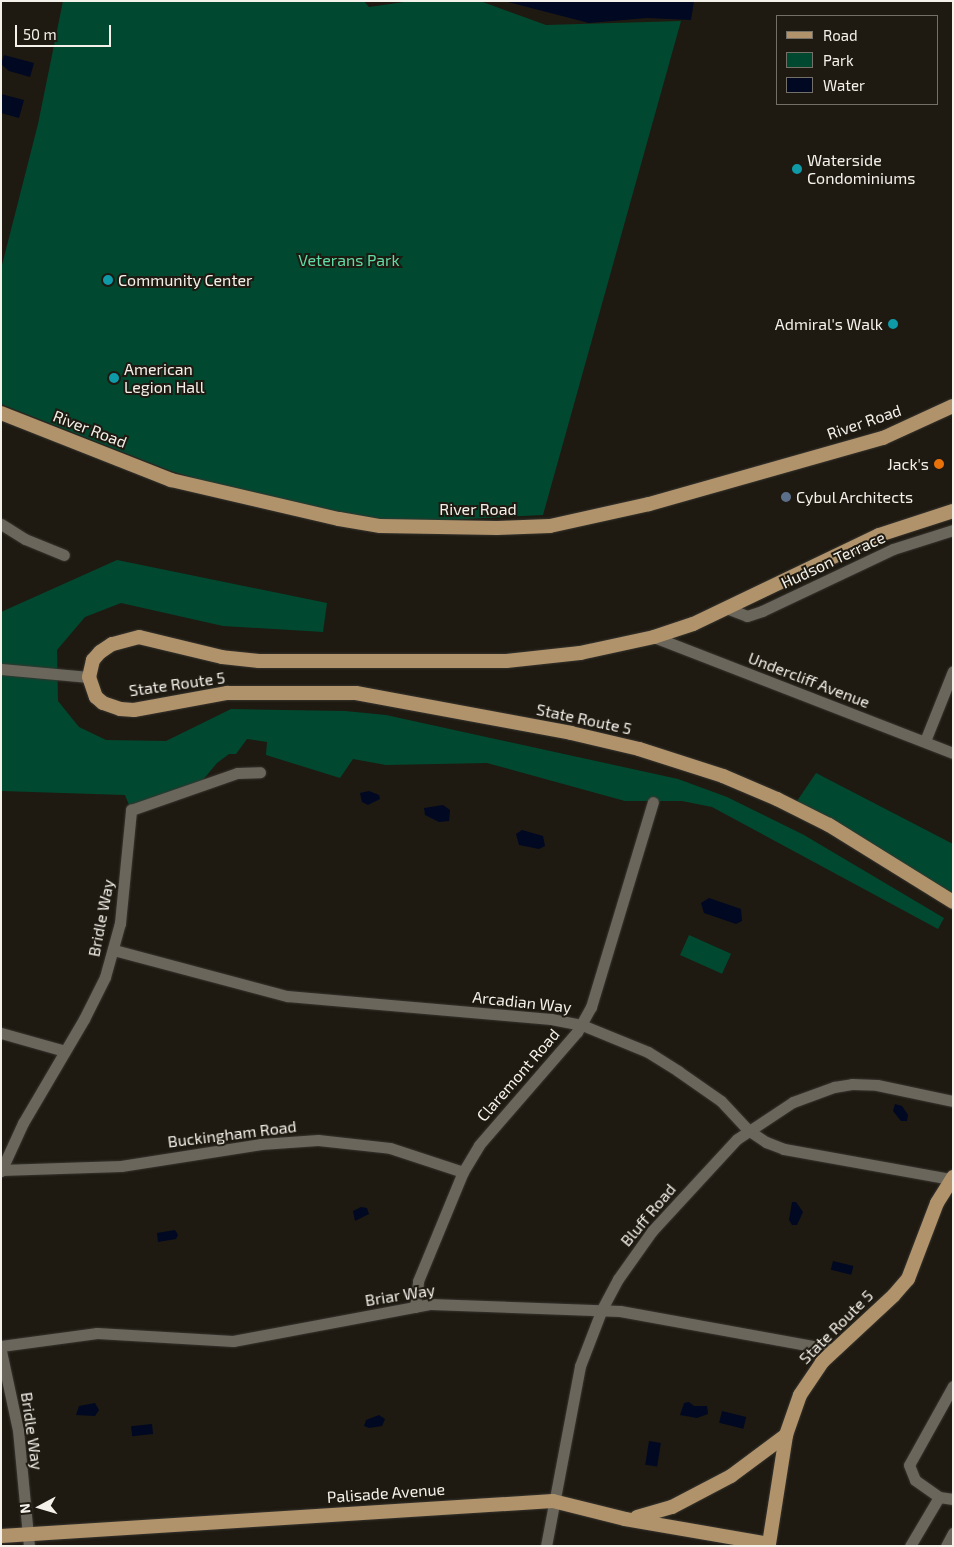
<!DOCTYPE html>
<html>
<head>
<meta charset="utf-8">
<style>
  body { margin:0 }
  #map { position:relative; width:954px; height:1547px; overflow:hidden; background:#1e1a11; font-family:"Exo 2",sans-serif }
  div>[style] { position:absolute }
  .green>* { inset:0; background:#004930; transform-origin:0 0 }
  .water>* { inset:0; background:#000822; transform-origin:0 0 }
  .roads { filter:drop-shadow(0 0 1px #373430) drop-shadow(0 0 1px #373430) }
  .minor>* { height:11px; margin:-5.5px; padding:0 5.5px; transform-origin:5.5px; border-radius:5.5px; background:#6b665b }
  .primary>* { height:14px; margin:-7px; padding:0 7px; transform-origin:7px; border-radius:7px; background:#b0936b }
  .dots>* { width:14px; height:14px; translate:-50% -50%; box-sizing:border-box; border:2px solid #1e1a11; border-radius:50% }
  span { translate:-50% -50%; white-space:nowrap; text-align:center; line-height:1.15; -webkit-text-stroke:4px #1e1a11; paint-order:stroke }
  .poi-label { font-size:16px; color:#f4f1eb }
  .left { translate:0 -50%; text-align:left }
  .right { translate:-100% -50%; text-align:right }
  .park-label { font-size:16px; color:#61dda7 }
  .street-label { font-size:16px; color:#f4f1eb }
  .frame { position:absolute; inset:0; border:2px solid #f4f1eb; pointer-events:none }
  .legend { position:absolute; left:776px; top:15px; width:162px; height:90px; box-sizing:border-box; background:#1e1a11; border:1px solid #747068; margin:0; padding:6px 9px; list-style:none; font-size:15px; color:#f4f1eb }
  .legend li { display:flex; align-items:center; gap:10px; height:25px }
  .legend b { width:25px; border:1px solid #747068 }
  .north { position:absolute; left:15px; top:1482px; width:50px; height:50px; -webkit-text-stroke:4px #1e1a11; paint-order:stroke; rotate:264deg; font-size:14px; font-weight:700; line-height:20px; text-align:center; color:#f4f1eb }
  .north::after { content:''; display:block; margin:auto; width:18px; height:22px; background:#f4f1eb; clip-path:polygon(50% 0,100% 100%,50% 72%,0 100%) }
  .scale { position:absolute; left:15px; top:25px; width:96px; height:22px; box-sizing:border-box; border:2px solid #f4f1eb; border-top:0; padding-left:6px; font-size:15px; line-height:18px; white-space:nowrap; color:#f4f1eb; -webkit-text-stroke:4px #1e1a11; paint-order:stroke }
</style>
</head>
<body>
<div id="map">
  <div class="green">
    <i style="clip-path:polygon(63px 1px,364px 1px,369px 7px,411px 1px,480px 1px,546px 25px,681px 21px,543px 515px,370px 524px,282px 505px,171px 471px,1px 404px,1px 269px,38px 124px)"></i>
    <i style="clip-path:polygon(117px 560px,327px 603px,323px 632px,223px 626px,121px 603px,85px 617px,57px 650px,58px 701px,79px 727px,106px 740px,166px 741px,231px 709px,345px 711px,386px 715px,678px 779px,727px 797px,804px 835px,944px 918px,938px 929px,712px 807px,682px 801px,625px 801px,487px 763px,386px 765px,353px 759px,340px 778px,266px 755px,267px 742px,247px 739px,236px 754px,229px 754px,217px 763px,197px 787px,131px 810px,125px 795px,1px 791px,1px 612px)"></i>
    <i style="clip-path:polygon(816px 773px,953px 844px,953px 902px,793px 807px)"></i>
    <i style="left:689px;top:935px;width:46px;height:22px;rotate:24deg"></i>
  </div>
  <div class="water">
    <i style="clip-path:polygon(504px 1px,694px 1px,691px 20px,647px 18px,589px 23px)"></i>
    <i style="clip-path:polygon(4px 55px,34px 63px,30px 77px,9px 71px,1px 64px)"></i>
    <i style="clip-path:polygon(1px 94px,24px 100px,19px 118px,1px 113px)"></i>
    <i style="clip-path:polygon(369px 791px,379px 795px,380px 799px,368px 805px,362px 802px,360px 793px)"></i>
    <i style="clip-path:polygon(443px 805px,450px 810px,449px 821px,439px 822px,425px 815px,424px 808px)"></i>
    <i style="clip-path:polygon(522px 830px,543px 836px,545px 846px,539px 849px,519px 845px,516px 834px)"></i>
    <i style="clip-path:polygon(709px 898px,741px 909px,742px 921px,736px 924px,704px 913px,701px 903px)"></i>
    <i style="clip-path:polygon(895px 1104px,902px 1106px,908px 1115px,907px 1121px,901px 1121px,893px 1111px)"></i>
    <i style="clip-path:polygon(792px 1202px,796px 1202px,803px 1212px,797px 1225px,792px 1225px,789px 1220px)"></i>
    <i style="clip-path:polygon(361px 1207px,367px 1208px,369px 1214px,355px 1221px,353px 1211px)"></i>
    <i style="clip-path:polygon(175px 1230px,178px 1235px,176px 1239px,158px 1242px,157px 1233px)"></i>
    <i style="left:833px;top:1261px;width:21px;height:9px;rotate:14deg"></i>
    <i style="clip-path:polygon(689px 1402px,694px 1406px,707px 1406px,708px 1414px,697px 1418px,680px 1415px,684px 1403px)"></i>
    <i style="clip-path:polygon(95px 1403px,99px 1410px,95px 1416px,76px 1415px,79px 1406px)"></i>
    <i style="left:722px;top:1411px;width:25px;height:12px;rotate:14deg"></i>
    <i style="clip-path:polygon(379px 1415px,385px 1419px,382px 1426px,369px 1428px,364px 1426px,366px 1420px)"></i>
    <i style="left:152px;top:1424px;width:10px;height:21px;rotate:84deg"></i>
    <i style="left:649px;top:1441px;width:12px;height:24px;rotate:9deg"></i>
  </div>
  <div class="roads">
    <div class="minor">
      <i style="left:1px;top:524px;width:28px;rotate:32deg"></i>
      <i style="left:25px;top:539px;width:42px;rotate:22.3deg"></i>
      <i style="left:729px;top:609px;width:19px;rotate:21deg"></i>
      <i style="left:747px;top:616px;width:16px;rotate:-18deg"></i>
      <i style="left:762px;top:611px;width:145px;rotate:-25.3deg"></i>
      <i style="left:893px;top:549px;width:63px;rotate:-17.6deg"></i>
      <i style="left:654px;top:637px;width:321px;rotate:21.2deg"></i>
      <i style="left:1px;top:669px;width:88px;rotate:5.2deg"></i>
      <i style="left:925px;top:741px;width:75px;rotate:-68.2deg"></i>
      <i style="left:114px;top:950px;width:179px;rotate:14.9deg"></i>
      <i style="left:287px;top:996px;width:265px;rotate:5deg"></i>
      <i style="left:551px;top:1019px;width:32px;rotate:11deg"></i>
      <i style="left:582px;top:1025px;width:71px;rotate:22.2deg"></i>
      <i style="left:648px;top:1052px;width:36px;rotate:32deg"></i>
      <i style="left:678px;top:1071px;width:52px;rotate:34.9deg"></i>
      <i style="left:721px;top:1101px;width:40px;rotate:47deg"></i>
      <i style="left:748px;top:1130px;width:22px;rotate:34deg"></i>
      <i style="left:766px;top:1142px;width:19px;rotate:21deg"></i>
      <i style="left:784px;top:1149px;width:170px;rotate:10.2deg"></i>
      <i style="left:1px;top:1033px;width:66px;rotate:15.7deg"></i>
      <i style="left:1px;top:1170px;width:120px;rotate:-1.9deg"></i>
      <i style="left:121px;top:1166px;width:142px;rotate:-8.9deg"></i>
      <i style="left:261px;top:1144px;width:57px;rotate:-4deg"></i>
      <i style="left:318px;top:1140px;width:72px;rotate:6.3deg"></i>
      <i style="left:390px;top:1148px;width:77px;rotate:18.2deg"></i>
      <i style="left:1px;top:1171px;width:53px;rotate:-65.4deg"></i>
      <i style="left:23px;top:1123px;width:121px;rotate:-59.6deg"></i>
      <i style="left:84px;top:1019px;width:47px;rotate:-63.4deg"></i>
      <i style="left:105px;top:977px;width:56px;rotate:-74.5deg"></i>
      <i style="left:120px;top:923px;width:114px;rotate:-84.4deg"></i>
      <i style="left:131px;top:810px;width:112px;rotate:-19.2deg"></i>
      <i style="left:237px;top:773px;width:23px;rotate:-2deg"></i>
      <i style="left:415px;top:1307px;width:26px;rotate:-83deg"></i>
      <i style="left:418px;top:1281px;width:118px;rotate:-67.6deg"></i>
      <i style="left:463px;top:1172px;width:31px;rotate:-59deg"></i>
      <i style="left:479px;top:1145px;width:150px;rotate:-49.1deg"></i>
      <i style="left:577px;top:1032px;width:29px;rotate:-61deg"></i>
      <i style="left:591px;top:1007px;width:214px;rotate:-73.2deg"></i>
      <i style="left:1px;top:1346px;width:97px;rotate:-7.7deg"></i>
      <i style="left:97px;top:1333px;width:136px;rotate:3.4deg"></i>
      <i style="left:233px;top:1341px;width:200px;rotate:-10.6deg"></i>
      <i style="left:430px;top:1304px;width:190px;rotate:2.1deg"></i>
      <i style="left:620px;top:1311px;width:218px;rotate:10.3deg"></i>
      <i style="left:1px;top:1351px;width:81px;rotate:77.9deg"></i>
      <i style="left:18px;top:1430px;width:117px;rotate:84.6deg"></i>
      <i style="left:953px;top:1386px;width:90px;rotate:119.1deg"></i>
      <i style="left:909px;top:1465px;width:16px;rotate:68deg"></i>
      <i style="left:915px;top:1480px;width:29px;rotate:35deg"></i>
      <i style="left:939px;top:1497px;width:14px;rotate:8deg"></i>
      <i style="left:546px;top:1546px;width:183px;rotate:-79.3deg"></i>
      <i style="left:580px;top:1366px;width:61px;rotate:-68.9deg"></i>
      <i style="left:602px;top:1309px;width:34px;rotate:-62deg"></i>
      <i style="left:618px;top:1279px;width:59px;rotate:-54.7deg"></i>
      <i style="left:652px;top:1231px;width:125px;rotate:-47.3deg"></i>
      <i style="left:737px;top:1139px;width:67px;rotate:-33.5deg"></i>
      <i style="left:793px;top:1102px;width:44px;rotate:-20.1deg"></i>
      <i style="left:834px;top:1087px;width:18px;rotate:-9deg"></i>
      <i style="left:852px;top:1084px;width:25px;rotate:2deg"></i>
      <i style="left:877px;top:1085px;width:78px;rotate:11.9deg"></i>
      <i style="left:910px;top:1546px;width:57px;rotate:-59.4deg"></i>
      <i style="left:946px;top:1546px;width:15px;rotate:-62deg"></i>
    </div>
    <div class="primary">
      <i style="left:1px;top:413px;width:183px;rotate:21.5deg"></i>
      <i style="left:171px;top:480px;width:172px;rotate:13.1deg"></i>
      <i style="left:339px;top:519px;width:42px;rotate:9.7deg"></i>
      <i style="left:380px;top:526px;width:117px;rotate:1deg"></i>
      <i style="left:497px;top:528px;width:53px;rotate:-2.2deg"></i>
      <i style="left:550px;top:526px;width:101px;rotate:-12.5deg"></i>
      <i style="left:649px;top:504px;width:243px;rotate:-15.8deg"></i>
      <i style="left:883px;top:438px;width:77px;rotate:-24.6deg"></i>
      <i style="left:953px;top:511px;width:78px;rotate:162deg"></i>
      <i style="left:879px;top:535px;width:206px;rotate:154.4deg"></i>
      <i style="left:693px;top:624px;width:41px;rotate:161.6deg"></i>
      <i style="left:654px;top:637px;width:76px;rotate:167.8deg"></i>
      <i style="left:580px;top:653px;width:74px;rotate:173.8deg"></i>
      <i style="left:506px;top:661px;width:247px;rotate:180deg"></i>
      <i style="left:259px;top:661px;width:37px;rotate:-174deg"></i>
      <i style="left:222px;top:657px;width:85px;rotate:-166.5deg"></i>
      <i style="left:139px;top:637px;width:28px;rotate:165deg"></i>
      <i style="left:112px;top:644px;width:14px;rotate:146deg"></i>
      <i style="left:100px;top:652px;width:11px;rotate:131deg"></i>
      <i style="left:93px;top:660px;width:17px;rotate:103deg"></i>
      <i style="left:89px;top:677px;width:21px;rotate:71deg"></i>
      <i style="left:96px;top:697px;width:9px;rotate:41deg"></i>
      <i style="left:103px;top:703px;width:18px;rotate:19deg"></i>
      <i style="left:120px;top:709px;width:14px;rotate:4deg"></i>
      <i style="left:134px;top:710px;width:95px;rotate:-10.4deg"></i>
      <i style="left:227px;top:693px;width:129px"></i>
      <i style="left:356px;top:693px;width:219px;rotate:10.5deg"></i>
      <i style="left:571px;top:733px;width:70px;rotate:13.2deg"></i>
      <i style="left:639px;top:749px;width:88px;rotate:17.8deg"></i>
      <i style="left:723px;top:776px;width:59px;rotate:23.1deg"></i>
      <i style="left:777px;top:799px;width:58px;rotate:26.6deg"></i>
      <i style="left:829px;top:825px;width:146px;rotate:31.8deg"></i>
      <i style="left:637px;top:1517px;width:36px;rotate:-16deg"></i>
      <i style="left:672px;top:1507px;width:67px;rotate:-27.7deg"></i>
      <i style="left:731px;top:1476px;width:69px;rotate:-36.7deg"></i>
      <i style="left:1px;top:1536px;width:553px;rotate:-3.63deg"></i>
      <i style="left:553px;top:1501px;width:74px;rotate:14deg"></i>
      <i style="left:625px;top:1519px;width:146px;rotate:9.8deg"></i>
      <i style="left:769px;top:1544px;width:110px;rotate:-81.1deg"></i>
      <i style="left:786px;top:1435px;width:42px;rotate:-70.7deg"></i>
      <i style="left:800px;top:1395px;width:40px;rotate:-56deg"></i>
      <i style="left:822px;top:1362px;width:98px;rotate:-42.9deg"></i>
      <i style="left:894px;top:1295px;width:21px;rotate:-49deg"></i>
      <i style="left:908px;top:1279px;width:81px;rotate:-69.1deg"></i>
      <i style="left:937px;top:1203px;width:31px;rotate:-58deg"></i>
    </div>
  </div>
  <div class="dots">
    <i style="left:797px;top:169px;background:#0f9aa8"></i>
    <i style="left:108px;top:280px;background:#0f9aa8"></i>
    <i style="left:893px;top:324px;background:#0f9aa8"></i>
    <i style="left:114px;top:378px;background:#0f9aa8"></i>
    <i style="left:939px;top:464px;background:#e8710a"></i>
    <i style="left:786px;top:497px;background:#5c6f8a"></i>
  </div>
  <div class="poi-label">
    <span class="left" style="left:807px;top:169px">Waterside<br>Condominiums</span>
    <span class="left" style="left:118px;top:280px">Community Center</span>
    <span class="right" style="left:883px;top:324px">Admiral's Walk</span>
    <span class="left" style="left:124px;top:378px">American<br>Legion Hall</span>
    <span class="right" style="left:929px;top:464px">Jack's</span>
    <span class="left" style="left:796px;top:497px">Cybul Architects</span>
  </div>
  <div class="park-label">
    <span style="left:349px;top:260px">Veterans Park</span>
  </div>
  <div class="street-label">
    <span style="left:864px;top:422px;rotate:-19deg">River Road</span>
    <span style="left:90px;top:429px;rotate:21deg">River Road</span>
    <span style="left:478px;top:509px">River Road</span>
    <span style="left:833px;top:560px;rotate:-25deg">Hudson Terrace</span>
    <span style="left:809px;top:680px;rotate:21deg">Undercliff Avenue</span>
    <span style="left:177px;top:684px;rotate:-8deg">State Route 5</span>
    <span style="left:584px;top:719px;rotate:12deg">State Route 5</span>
    <span style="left:101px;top:918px;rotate:-79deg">Bridle Way</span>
    <span style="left:522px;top:1002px;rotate:6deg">Arcadian Way</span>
    <span style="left:518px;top:1075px;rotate:-49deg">Claremont Road</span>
    <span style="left:232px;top:1134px;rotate:-7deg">Buckingham Road</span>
    <span style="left:648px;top:1215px;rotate:-50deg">Bluff Road</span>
    <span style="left:400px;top:1295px;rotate:-9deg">Briar Way</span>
    <span style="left:836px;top:1327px;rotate:-45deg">State Route 5</span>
    <span style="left:32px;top:1431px;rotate:82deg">Bridle Way</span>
    <span style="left:386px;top:1493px;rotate:-4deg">Palisade Avenue</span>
  </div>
  <div class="frame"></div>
  <ul class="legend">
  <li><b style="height:6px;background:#b0936b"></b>Road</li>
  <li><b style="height:14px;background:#004930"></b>Park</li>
  <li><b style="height:14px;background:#000822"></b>Water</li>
  </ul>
  <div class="north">N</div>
  <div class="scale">50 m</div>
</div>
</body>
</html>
